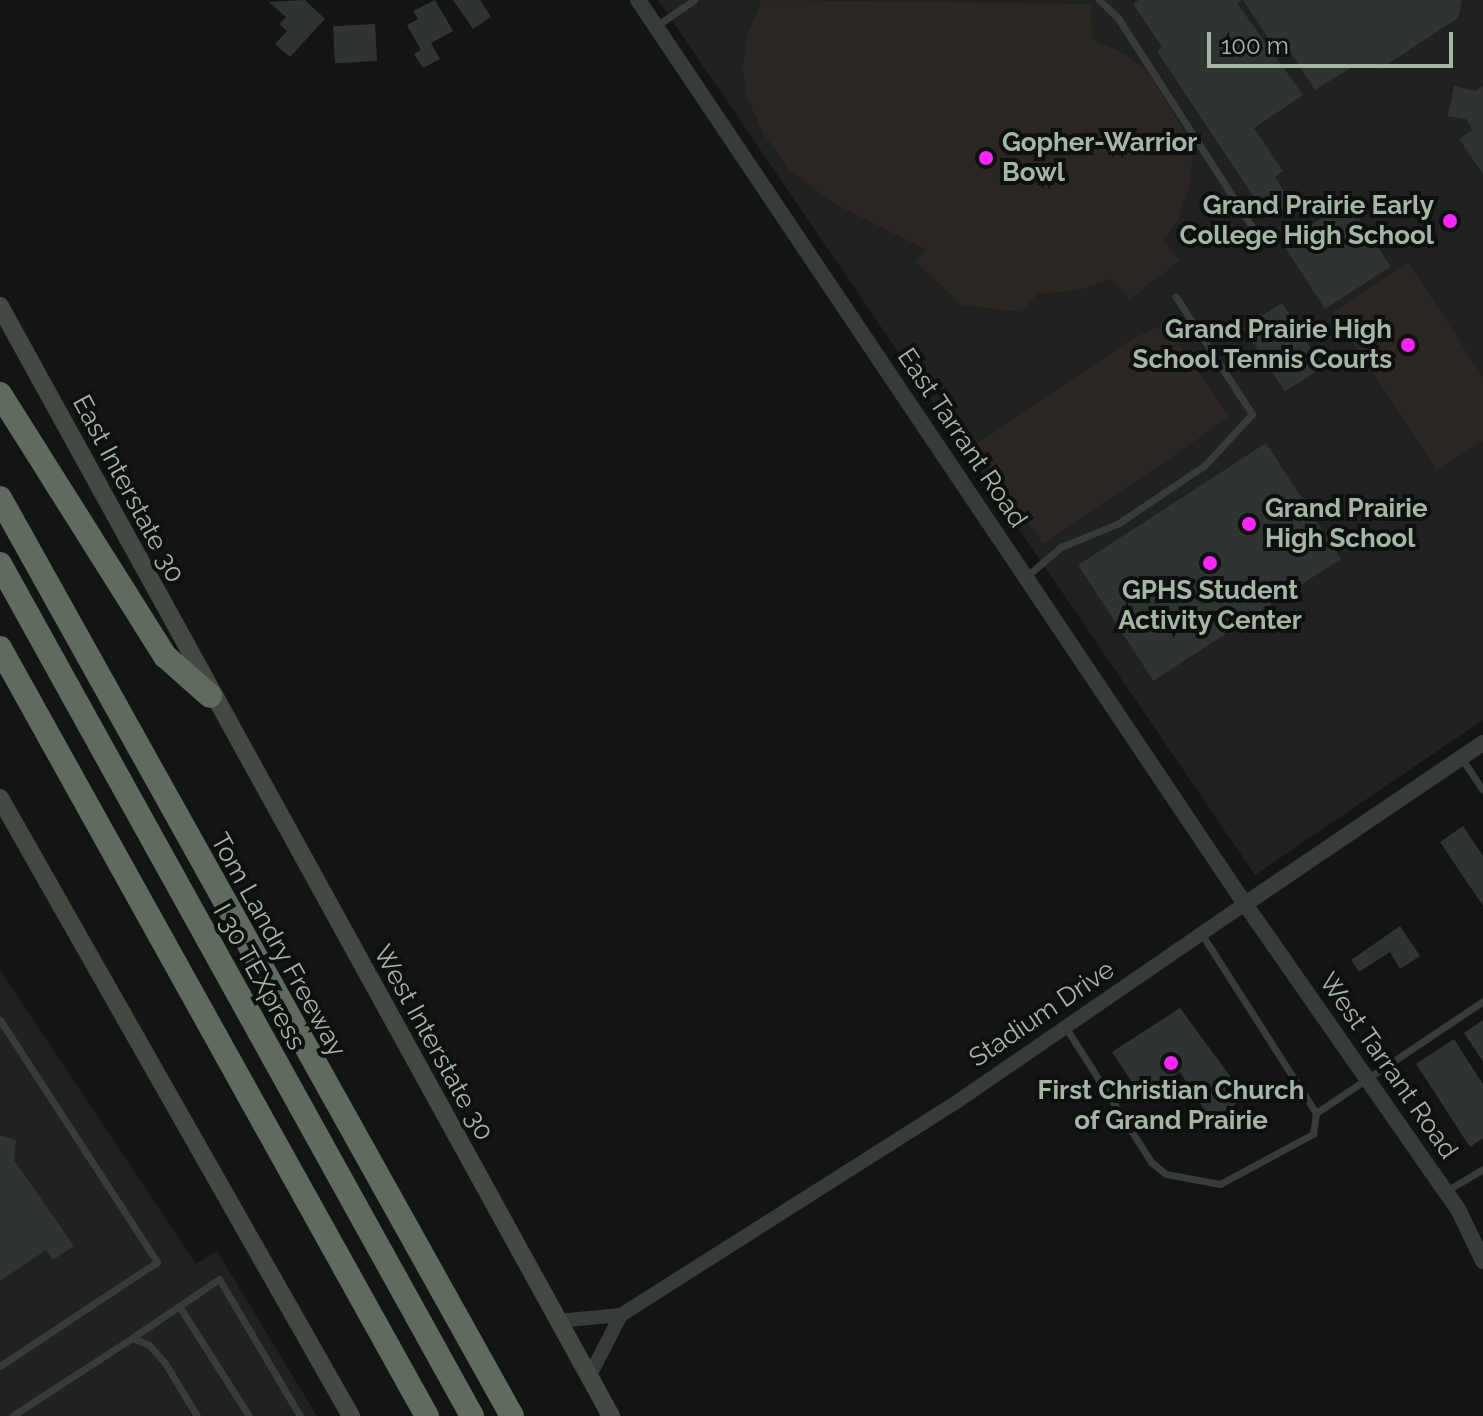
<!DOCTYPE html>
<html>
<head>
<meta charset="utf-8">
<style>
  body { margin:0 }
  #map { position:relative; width:1483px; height:1416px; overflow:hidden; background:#131514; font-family:Raleway,sans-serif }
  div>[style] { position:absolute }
  .built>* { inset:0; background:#1f2220 }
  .green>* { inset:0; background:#2d2723 }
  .building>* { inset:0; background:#303431; transform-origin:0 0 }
  .service>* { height:7px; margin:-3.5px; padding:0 3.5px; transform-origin:3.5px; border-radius:3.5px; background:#363c37 }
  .minor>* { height:14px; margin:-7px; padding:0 7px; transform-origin:7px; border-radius:7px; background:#363c37 }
  .tertiary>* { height:16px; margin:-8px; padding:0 8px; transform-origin:8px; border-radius:8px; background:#363c37 }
  .secondary>* { height:18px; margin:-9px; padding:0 9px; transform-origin:9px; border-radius:9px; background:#424a42 }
  .motorway>* { height:24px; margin:-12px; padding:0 12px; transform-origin:12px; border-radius:12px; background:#606b60 }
  .dots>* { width:22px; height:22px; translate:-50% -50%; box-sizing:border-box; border:4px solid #0e100f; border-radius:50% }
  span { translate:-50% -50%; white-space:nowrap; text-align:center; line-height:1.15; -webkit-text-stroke:8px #0e100f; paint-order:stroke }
  .poi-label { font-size:26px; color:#a4b6a4; font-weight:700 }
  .left { translate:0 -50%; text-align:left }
  .right { translate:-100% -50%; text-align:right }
  .street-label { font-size:26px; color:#a4b6a4 }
  .scale { position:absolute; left:1207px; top:32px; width:246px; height:36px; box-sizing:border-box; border:4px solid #a4b6a4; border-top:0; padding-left:10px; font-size:24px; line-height:28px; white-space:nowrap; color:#a4b6a4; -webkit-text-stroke:6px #0e100f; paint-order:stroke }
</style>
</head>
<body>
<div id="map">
  <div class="built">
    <i style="clip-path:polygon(658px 0,1483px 0,1483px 720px,1255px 875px)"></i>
    <i style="clip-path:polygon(0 970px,196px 1264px,217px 1251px,317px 1416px,0 1416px)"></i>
  </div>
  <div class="green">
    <i style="clip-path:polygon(762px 0,1091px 4px,1092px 39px,1127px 55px,1150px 75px,1193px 146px,1190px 185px,1178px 220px,1163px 240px,1180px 260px,1130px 299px,1110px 279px,1080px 290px,1037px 294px,1022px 312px,962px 305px,915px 261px,927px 250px,835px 204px,789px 170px,763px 133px,746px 94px,743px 67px,746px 38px)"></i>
    <i style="clip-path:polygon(1408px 262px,1483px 377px,1483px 441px,1437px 470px,1333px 312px)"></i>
    <i style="clip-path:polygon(1165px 324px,1230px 417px,1043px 544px,975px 445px,1130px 340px)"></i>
  </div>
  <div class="building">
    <i style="clip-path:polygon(305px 0,325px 19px,290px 57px,275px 44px,287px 31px,279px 24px,286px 17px,269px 2px)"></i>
    <i style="clip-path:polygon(435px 0,453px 31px,431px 43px,440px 59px,423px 68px,414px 54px,421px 50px,407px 25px,418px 19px,413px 11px)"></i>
    <i style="clip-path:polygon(453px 0,480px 0,491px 17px,473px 29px)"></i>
    <i style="clip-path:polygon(1139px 0,1242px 0,1237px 3px,1303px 95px,1254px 128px,1283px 171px,1275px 177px,1293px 204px,1269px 220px,1157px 51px,1162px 47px,1133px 4px)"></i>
    <i style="clip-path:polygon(1243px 0,1462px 0,1458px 18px,1380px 69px,1357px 64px,1315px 90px,1280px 37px,1271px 42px)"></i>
    <i style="left:375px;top:24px;width:37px;height:42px;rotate:87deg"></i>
    <i style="clip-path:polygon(1454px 86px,1475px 91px,1483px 86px,1483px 174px,1459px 139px,1472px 130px,1466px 119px,1448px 116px)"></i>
    <i style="left:1348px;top:201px;width:78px;height:78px;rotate:57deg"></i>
    <i style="left:1282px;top:303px;width:76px;height:46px;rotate:57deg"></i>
    <i style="left:1266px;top:443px;width:138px;height:224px;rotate:57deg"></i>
    <i style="clip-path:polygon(1463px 826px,1483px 856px,1483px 906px,1440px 842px)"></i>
    <i style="clip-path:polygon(1400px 926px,1420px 956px,1400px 969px,1390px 952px,1359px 972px,1351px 960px)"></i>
    <i style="clip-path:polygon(1180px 1008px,1241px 1091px,1243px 1099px,1206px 1124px,1196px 1110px,1202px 1106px,1180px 1072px,1142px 1097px,1112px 1052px)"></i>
    <i style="clip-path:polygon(1483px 1020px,1483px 1062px,1464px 1033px)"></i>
    <i style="clip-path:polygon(1454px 1039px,1483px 1084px,1483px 1138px,1470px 1147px,1416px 1064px)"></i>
    <i style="clip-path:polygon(0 1135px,16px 1140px,14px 1160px,74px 1246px,53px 1260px,46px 1250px,0 1281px)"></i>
  </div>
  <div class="service">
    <i style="left:1099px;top:0;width:26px;rotate:43deg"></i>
    <i style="left:1118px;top:18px;width:265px;rotate:57.3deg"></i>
    <i style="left:656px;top:26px;width:46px;rotate:-34.4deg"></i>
    <i style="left:1027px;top:576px;width:45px;rotate:-40.5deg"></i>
    <i style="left:1061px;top:547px;width:63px;rotate:-22.5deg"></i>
    <i style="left:1119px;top:523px;width:104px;rotate:-34deg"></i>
    <i style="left:1205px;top:465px;width:69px;rotate:-47.3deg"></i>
    <i style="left:1252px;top:414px;width:140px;rotate:-123deg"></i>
    <i style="left:1462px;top:759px;width:37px;rotate:56deg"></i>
    <i style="left:0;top:1020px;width:288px;rotate:57deg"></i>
    <i style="left:157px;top:1262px;width:188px;rotate:146.5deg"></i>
    <i style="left:1066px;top:1028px;width:159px;rotate:57.6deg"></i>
    <i style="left:1151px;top:1162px;width:19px;rotate:39deg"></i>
    <i style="left:1166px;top:1174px;width:55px;rotate:10.5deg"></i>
    <i style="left:1220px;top:1184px;width:106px;rotate:-28.3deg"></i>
    <i style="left:1313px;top:1134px;width:21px;rotate:-82deg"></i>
    <i style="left:1316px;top:1113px;width:214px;rotate:-122.6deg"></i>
    <i style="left:1316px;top:1113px;width:201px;rotate:-33.8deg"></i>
    <i style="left:1446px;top:1191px;width:43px;rotate:-30.7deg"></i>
    <i style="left:179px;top:1306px;width:130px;rotate:57.5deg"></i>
    <i style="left:132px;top:1338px;width:105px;rotate:-34.1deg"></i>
    <i style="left:219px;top:1279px;width:159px;rotate:59.4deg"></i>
    <i style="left:12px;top:1416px;width:143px;rotate:-33deg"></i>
    <i style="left:132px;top:1338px;width:18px;rotate:22deg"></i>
    <i style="left:149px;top:1345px;width:24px;rotate:48deg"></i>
    <i style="left:165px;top:1363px;width:62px;rotate:58.9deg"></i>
  </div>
  <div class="minor">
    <i style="left:621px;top:1315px;width:399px;rotate:-32.4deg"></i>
    <i style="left:958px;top:1101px;width:348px;rotate:-34.5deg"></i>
    <i style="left:558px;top:1321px;width:63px;rotate:-5.4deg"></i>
    <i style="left:621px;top:1315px;width:70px;rotate:117.3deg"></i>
  </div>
  <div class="tertiary">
    <i style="left:638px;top:0;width:1089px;rotate:56.12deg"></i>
    <i style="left:1245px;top:904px;width:372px;rotate:55.1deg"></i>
    <i style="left:1458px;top:1209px;width:58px;rotate:64.3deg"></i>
    <i style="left:1245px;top:904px;width:287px;rotate:-34.1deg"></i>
  </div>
  <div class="secondary">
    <i style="left:0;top:306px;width:1267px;rotate:61.17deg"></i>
    <i style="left:0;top:798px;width:711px;rotate:60.41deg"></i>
  </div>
  <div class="motorway">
    <i style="left:0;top:394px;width:310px;rotate:57.8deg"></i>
    <i style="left:165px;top:656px;width:60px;rotate:41.6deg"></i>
    <i style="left:0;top:498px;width:1051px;rotate:60.85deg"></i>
    <i style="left:0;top:564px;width:974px;rotate:61.01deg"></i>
    <i style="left:0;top:648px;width:879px;rotate:60.93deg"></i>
  </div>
  <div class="dots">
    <i style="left:986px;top:158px;background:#fa24fc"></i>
    <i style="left:1450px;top:221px;background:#fa24fc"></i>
    <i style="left:1408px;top:345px;background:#fa24fc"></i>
    <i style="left:1249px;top:524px;background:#fa24fc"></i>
    <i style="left:1210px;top:563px;background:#fa24fc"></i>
    <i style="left:1171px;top:1063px;background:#fa24fc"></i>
  </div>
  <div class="poi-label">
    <span class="left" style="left:1002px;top:158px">Gopher-Warrior<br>Bowl</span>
    <span class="right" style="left:1434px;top:221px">Grand Prairie Early<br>College High School</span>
    <span class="right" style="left:1392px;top:345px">Grand Prairie High<br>School Tennis Courts</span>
    <span class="left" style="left:1265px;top:524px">Grand Prairie<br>High School</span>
    <span style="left:1210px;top:606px">GPHS Student<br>Activity Center</span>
    <span style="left:1171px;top:1106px">First Christian Church<br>of Grand Prairie</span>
  </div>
  <div class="street-label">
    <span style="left:962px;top:438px;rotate:56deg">East Tarrant Road</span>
    <span style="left:128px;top:489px;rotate:62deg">East Interstate 30</span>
    <span style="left:278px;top:945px;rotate:61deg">Tom Landry Freeway</span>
    <span style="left:259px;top:977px;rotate:61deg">I 30 TEXpress</span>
    <span style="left:1042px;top:1014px;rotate:-34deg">Stadium Drive</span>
    <span style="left:433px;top:1043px;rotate:61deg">West Interstate 30</span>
    <span style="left:1388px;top:1066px;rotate:55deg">West Tarrant Road</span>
  </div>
  <div class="scale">100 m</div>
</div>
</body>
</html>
